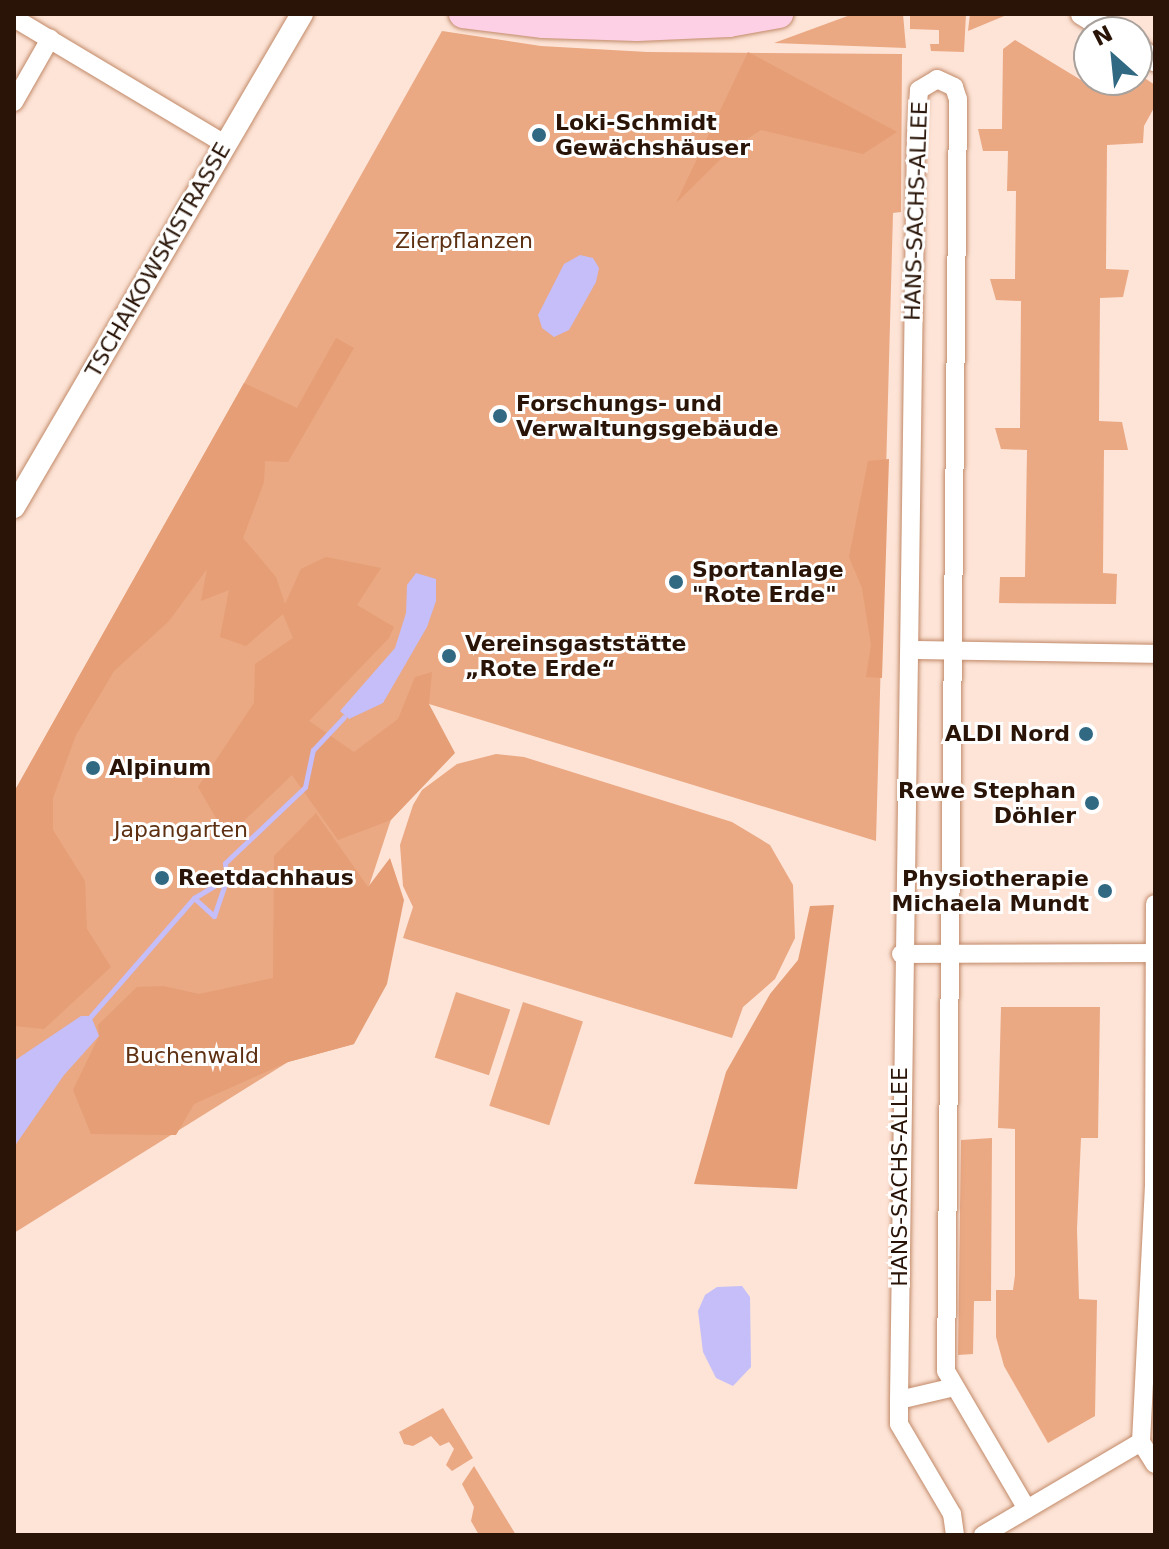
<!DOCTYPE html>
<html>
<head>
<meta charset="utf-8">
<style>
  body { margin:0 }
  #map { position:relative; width:1169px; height:1549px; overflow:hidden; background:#fde4d7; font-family:"DejaVu Sans",sans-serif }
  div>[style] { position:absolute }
  .green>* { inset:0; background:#eaa883; transform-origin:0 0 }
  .forest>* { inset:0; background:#e59e75 }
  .water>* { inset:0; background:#c5bef8 }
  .stream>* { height:5px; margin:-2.5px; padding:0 2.5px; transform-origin:2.5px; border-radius:2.5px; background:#c5bef8 }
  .roads { filter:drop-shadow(0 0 2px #c18968) drop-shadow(0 0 2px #c18968) }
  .minor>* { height:18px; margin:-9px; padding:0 9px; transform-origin:9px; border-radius:9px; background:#fff }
  .tertiary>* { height:22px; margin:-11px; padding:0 11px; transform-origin:11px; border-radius:11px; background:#fff }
  .primary>* { height:28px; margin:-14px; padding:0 14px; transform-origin:14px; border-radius:14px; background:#fdd0e5 }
  .dots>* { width:22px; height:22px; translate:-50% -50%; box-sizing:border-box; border:4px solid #fff; border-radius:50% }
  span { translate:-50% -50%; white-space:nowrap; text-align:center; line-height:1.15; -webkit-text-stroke:6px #fff; paint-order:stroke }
  .poi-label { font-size:22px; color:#291407; font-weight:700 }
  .left { translate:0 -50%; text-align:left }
  .right { translate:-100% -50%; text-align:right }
  .street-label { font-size:22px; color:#291407 }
  .park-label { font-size:22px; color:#5e3012 }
  .frame { position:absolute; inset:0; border:16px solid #291407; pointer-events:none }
  .north { position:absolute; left:1073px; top:16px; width:80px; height:80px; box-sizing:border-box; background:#fff; border:2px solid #a9a19c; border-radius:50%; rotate:333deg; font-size:22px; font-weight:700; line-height:32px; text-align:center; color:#291407 }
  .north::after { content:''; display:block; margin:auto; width:28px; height:36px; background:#316983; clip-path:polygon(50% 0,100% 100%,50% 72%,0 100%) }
</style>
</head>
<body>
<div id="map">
  <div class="green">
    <i style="clip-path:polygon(853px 14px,903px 14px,906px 48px,774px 43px)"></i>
    <i style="clip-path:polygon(910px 14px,966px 14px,964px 52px,931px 51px,930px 44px,939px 44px,939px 30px,910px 29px)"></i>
    <i style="clip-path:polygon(970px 14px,1009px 14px,968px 31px)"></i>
    <i style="clip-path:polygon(442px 31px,541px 46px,647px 52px,902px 54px,901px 212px,893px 213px,876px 841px,429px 704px,351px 941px,354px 1044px,288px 1062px,14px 1233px,14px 792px)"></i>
    <i style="clip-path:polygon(1015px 40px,1099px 91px,1106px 80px,1137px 80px,1137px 73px,1155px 85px,1155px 106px,1144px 126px,1143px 143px,1107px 145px,1106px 269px,1129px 270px,1123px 297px,1100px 298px,1099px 421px,1122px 422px,1128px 450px,1104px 450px,1103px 573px,1117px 574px,1116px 604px,999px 603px,1000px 577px,1025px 577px,1027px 450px,1001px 449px,995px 428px,1020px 428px,1021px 301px,996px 300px,990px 279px,1015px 279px,1016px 191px,1007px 191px,1008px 151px,983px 151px,978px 129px,1002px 129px,1003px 49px)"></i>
    <i style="clip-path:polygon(496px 754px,524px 757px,732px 822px,770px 845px,793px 885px,795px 938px,775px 979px,743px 1007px,732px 1038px,403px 938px,413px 907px,403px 886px,400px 845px,413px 805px,422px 790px,457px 764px)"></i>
    <i style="left:456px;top:992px;width:57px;height:69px;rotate:18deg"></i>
    <i style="left:523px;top:1002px;width:63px;height:109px;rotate:18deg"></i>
    <i style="clip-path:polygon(1001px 1007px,1100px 1007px,1098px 1138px,1081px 1138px,1077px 1229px,1079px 1299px,1097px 1300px,1095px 1416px,1048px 1443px,1004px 1366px,996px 1337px,996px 1290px,1013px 1290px,1015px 1275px,1015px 1129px,998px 1128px)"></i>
    <i style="clip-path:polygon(992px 1138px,991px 1301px,974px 1301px,973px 1354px,958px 1355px,961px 1140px)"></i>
    <i style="clip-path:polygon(443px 1408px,473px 1458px,452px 1471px,446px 1465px,454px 1449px,449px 1442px,440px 1446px,431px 1436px,413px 1446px,404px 1444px,399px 1432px)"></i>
    <i style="clip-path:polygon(474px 1466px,516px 1535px,479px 1535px,471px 1521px,474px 1507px,462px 1484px)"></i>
  </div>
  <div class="forest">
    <i style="clip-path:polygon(748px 52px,897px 132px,863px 154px,761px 130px,730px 150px,676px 203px)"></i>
    <i style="clip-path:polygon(336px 338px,354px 348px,288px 462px,265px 461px,264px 482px,243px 538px,276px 577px,285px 604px,301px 569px,326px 557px,381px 568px,357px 605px,394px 627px,389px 638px,309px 721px,354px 752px,398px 719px,415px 677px,432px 672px,429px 704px,455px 753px,391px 820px,338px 840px,292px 775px,227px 837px,198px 787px,254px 703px,255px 664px,293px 638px,283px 614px,246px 646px,220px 637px,229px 590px,201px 601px,207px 569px,169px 621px,114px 671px,76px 735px,53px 798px,53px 830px,85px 881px,87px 929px,111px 967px,44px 1029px,14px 1026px,14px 792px,244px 383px,297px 408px)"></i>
    <i style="clip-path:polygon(889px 459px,882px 678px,866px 677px,871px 645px,862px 588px,849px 557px,868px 461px)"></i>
    <i style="clip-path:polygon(316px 813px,368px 887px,390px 858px,404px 900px,387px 984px,354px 1044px,288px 1062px,194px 1104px,176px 1135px,91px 1134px,73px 1090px,99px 1036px,98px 1025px,137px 987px,163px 986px,199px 994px,273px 978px,274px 856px)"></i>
    <i style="clip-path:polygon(834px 905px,797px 1189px,694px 1184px,726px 1072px,770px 994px,798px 960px,810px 906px)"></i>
  </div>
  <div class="water">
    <i style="clip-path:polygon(580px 255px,593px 258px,599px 268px,596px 282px,569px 330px,554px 337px,542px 328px,538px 315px,564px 264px)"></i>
    <i style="clip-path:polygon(416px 573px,436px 579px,436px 601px,427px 627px,383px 703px,349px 719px,340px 711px,395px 648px,406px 613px,407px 585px)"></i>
    <i style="clip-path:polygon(81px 1016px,91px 1016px,99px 1036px,64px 1075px,14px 1147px,14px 1061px)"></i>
    <i style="clip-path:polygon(742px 1286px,750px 1297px,751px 1367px,733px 1386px,716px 1378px,703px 1352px,698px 1311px,705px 1295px,717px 1287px)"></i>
  </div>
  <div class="stream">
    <i style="left:194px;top:898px;width:27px;rotate:42deg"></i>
    <i style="left:214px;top:916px;width:40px;rotate:-71.1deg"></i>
    <i style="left:91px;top:1016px;width:157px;rotate:-48.9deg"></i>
    <i style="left:194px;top:898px;width:39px;rotate:-31deg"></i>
    <i style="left:227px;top:878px;width:15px;rotate:-98deg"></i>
    <i style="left:225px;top:863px;width:110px;rotate:-43.5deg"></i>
    <i style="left:305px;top:787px;width:38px;rotate:-78deg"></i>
    <i style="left:313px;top:750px;width:45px;rotate:-46.8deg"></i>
  </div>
  <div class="roads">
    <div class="minor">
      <i style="left:14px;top:18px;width:247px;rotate:30.9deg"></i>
      <i style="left:14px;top:102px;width:73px;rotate:-60.3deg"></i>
      <i style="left:910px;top:650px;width:245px;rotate:0.9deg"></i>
      <i style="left:901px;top:954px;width:252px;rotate:-0.2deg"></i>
      <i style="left:899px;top:1400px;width:57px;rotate:-13.1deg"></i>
      <i style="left:1141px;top:1442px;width:257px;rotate:-87.1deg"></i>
      <i style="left:1154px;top:1185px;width:281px;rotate:-89.8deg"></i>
      <i style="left:1141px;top:1442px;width:26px;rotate:58deg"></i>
      <i style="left:955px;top:1535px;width:21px;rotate:-98deg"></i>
      <i style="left:952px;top:1514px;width:104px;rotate:-120.5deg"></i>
      <i style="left:899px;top:1424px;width:24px;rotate:-90deg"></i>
      <i style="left:899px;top:1400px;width:1265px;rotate:-89.23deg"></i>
      <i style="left:916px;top:135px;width:45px;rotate:-86.2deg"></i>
      <i style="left:919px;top:90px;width:21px;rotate:-31deg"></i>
      <i style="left:937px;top:79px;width:19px;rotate:25deg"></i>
      <i style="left:954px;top:87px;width:13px;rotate:72deg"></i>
      <i style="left:958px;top:99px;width:1272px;rotate:90.54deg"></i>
      <i style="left:946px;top:1371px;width:160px;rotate:59.6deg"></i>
      <i style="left:983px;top:1535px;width:183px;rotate:-30.5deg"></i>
    </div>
    <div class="tertiary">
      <i style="left:1082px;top:14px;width:34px;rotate:32deg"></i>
      <i style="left:1137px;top:48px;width:22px;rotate:34deg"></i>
      <i style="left:14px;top:507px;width:571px;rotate:-59.71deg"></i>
    </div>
    <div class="primary">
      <i style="left:463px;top:14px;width:81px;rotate:7.1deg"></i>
      <i style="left:543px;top:24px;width:94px;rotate:1.8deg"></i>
      <i style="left:637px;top:27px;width:92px;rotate:-2.5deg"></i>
      <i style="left:729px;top:23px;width:51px;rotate:-10.2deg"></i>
    </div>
  </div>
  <div class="dots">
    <i style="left:539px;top:135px;background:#316983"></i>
    <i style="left:500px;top:416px;background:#316983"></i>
    <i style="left:676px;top:582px;background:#316983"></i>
    <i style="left:449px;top:656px;background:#316983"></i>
    <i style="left:1086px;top:734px;background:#316983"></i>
    <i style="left:93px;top:768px;background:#316983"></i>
    <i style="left:1092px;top:803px;background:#316983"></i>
    <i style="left:162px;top:878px;background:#316983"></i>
    <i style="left:1105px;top:891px;background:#316983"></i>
  </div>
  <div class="poi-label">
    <span class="left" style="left:555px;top:135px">Loki-Schmidt<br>Gewächshäuser</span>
    <span class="left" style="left:516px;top:416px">Forschungs- und<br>Verwaltungsgebäude</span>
    <span class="left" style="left:692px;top:582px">Sportanlage<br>"Rote Erde"</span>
    <span class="left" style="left:465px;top:656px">Vereinsgaststätte<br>„Rote Erde“</span>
    <span class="right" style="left:1070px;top:734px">ALDI Nord</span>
    <span class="left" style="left:109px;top:768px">Alpinum</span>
    <span class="right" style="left:1076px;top:803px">Rewe Stephan<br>Döhler</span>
    <span class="left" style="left:178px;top:878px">Reetdachhaus</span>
    <span class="right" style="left:1089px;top:891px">Physiotherapie<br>Michaela Mundt</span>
  </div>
  <div class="street-label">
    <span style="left:916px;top:211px;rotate:-88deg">HANS-SACHS-ALLEE</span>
    <span style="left:158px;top:260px;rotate:-60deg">TSCHAIKOWSKISTRASSE</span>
    <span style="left:900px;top:1177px;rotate:-90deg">HANS-SACHS-ALLEE</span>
  </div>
  <div class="park-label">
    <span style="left:464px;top:241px">Zierpflanzen</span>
    <span style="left:181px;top:830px">Japangarten</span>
    <span style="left:192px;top:1056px">Buchenwald</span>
  </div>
  <div class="frame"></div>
  <div class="north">N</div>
</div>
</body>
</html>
